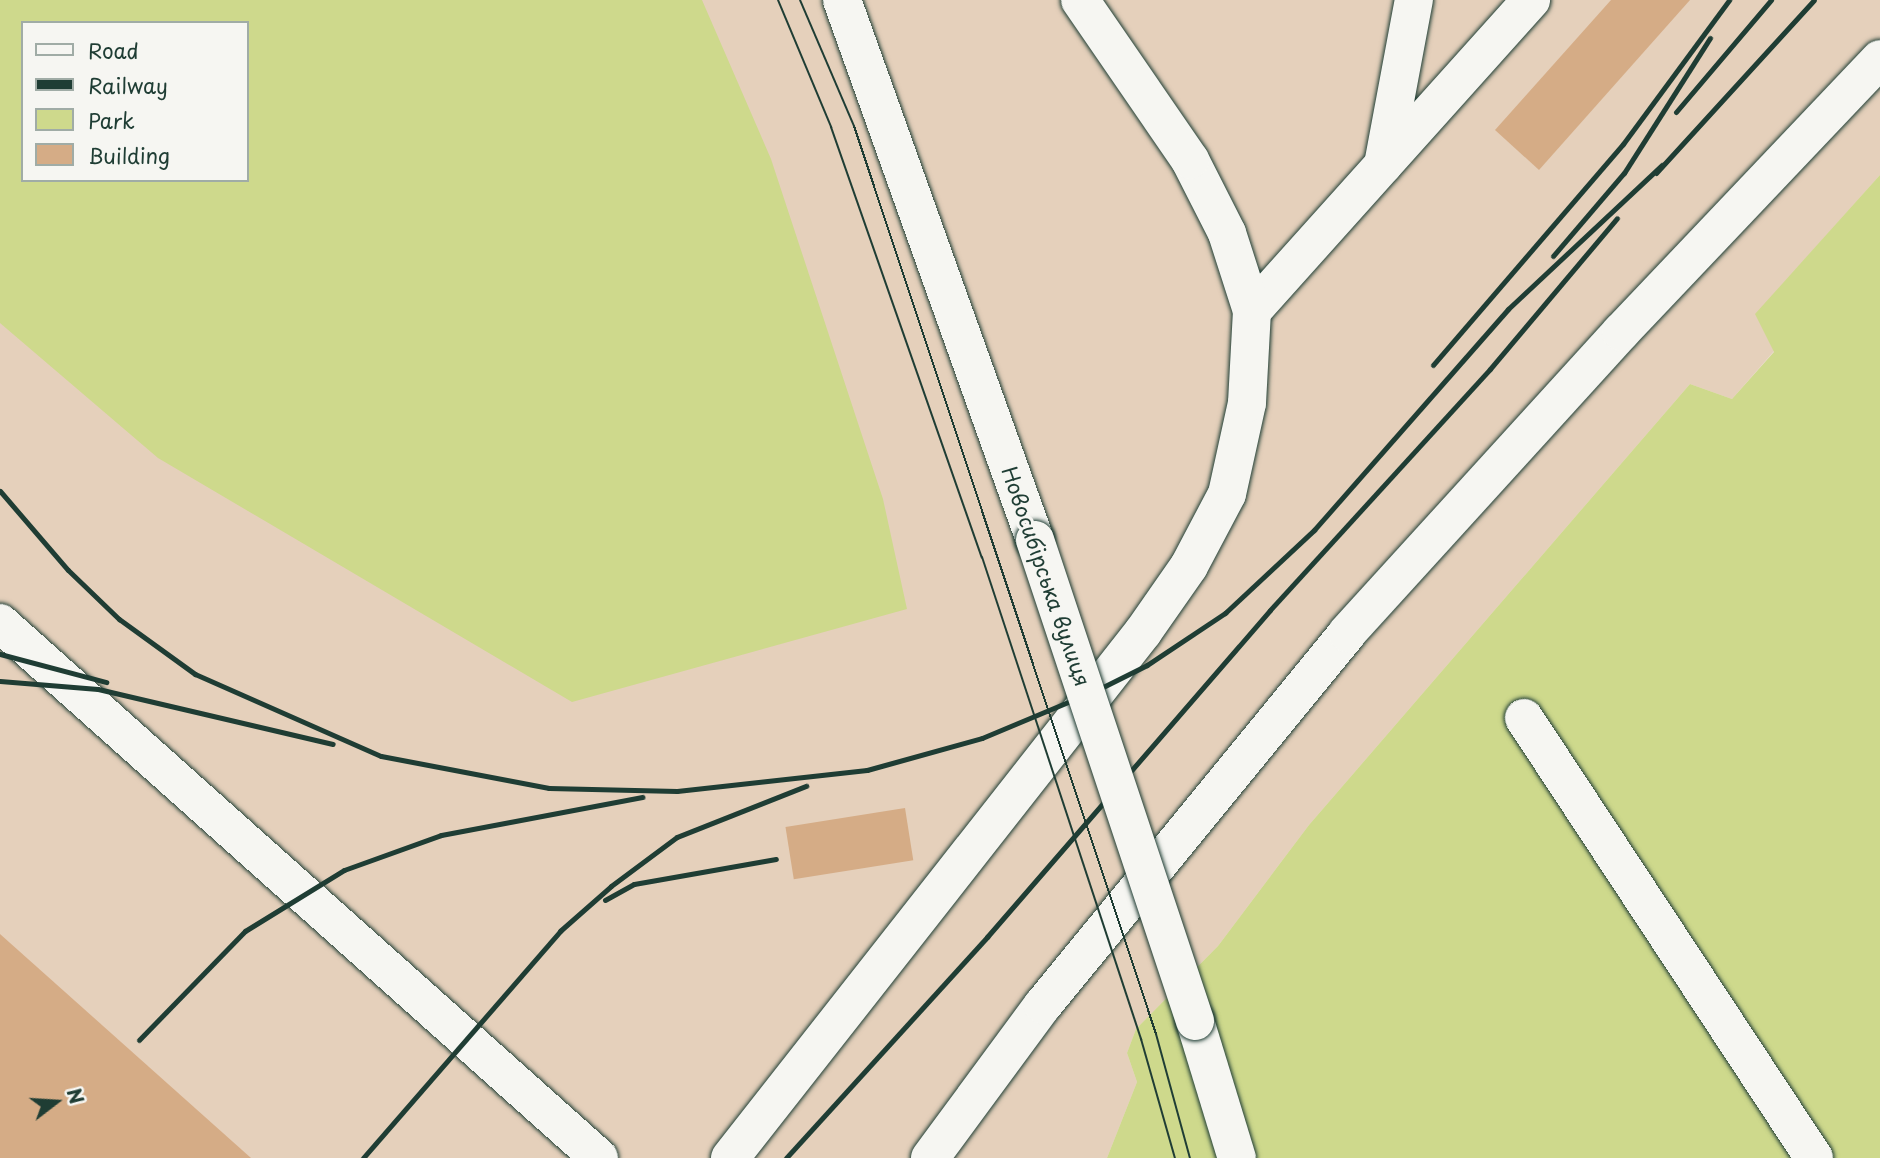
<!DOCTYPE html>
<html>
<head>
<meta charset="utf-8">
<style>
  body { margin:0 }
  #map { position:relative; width:1880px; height:1158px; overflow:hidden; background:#ece0d2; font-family:"Playpen Sans",sans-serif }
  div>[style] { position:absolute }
  .built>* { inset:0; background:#e5d0bb }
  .green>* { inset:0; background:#ced98c }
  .building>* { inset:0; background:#d5ac86; transform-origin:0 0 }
  .roads { filter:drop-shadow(0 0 2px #1f3d34) drop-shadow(0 0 2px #1f3d34) }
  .minor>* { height:38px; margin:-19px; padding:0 19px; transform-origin:19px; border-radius:19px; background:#f6f6f2 }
  .major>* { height:38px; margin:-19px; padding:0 19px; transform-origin:19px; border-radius:19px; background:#f6f6f2 }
  .tram>* { height:2px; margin:-1px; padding:0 1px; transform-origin:1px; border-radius:1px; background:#1f3d34 }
  .rail>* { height:5px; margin:-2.5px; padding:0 2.5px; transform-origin:2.5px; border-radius:2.5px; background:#1f3d34 }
  .bridges { filter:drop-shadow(0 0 2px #1f3d34) drop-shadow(0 0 2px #1f3d34) }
  .major-bridge>* { height:38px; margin:-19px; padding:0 19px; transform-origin:19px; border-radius:19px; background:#f6f6f2 }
  span { translate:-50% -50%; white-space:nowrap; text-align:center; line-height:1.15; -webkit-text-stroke:6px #f6f6f2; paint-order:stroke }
  .street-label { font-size:21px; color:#1f3d34 }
  .legend { position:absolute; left:21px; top:21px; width:228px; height:161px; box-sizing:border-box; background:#f6f6f2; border:2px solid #a0aca6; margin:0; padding:9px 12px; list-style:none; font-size:21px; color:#1f3d34 }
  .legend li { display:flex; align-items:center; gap:14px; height:35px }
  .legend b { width:35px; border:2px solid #a0aca6 }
  .north { position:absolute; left:21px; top:1067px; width:70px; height:70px; -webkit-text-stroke:5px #f6f6f2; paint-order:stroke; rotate:73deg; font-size:19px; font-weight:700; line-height:28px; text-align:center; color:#1f3d34 }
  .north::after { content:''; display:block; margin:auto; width:24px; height:32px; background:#1f3d34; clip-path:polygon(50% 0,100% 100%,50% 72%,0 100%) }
</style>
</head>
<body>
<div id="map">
  <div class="built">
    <i style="clip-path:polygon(evenodd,0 0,1880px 0,1880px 175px,1756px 314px,1774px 351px,1732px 399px,1690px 384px,1309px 825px,1218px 946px,1136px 1029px,1127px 1053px,1137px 1082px,1107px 1158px,0 1158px,0 0,23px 23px,247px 23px,247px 180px,23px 180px,23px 23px)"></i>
  </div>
  <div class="green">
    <i style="clip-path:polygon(evenodd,0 0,702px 0,771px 159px,883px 499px,907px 609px,572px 702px,158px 458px,0 323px,0 0,23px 23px,247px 23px,247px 180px,23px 180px,23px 23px)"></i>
    <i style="clip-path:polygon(1880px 175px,1880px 1158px,1107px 1158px,1137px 1082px,1127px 1053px,1136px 1029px,1218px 946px,1309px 825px,1690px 384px,1732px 399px,1774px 352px,1755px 314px)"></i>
  </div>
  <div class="building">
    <i style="clip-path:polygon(1611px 0,1690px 0,1539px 170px,1495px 130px)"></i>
    <i style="left:905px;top:808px;width:53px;height:121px;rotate:81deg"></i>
    <i style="clip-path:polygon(0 934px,251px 1158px,0 1158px)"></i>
  </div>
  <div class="roads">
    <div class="minor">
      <i style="left:1383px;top:165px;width:168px;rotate:-79.4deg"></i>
      <i style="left:1252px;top:311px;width:418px;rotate:-48.1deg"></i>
      <i style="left:0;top:623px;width:803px;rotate:41.77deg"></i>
      <i style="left:1524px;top:718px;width:527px;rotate:56.61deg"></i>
      <i style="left:730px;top:1158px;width:669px;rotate:-51.86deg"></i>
      <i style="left:1143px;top:632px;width:80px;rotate:-55.1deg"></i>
      <i style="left:1189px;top:566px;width:81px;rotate:-62.2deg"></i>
      <i style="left:1227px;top:494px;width:93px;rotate:-77.6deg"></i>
      <i style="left:1247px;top:403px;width:92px;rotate:-86.9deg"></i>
      <i style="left:1252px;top:311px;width:82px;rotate:-107.8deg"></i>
      <i style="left:1227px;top:233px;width:82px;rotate:-116.9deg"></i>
      <i style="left:1190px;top:160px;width:194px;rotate:-124.5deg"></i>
      <i style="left:930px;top:1158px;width:190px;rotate:-53.6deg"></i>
      <i style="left:1043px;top:1005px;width:480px;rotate:-50.7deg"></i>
      <i style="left:1347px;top:633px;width:407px;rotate:-47.7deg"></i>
      <i style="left:1621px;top:332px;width:376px;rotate:-46.5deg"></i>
    </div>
    <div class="major">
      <i style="left:842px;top:0;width:573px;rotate:70.33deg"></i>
      <i style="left:1195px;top:1021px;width:143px;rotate:73deg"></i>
    </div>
  </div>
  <div class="tram">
    <i style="left:778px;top:0;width:138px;rotate:67.3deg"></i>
    <i style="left:831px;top:127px;width:456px;rotate:70.7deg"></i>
    <i style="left:982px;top:557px;width:508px;rotate:71.74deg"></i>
    <i style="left:1141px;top:1039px;width:124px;rotate:74.1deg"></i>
    <i style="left:800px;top:0;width:137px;rotate:66.8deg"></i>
    <i style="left:854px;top:126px;width:957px;rotate:71.6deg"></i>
    <i style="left:1156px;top:1034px;width:129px;rotate:74.7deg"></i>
  </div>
  <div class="rail">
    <i style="left:1676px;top:112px;width:147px;rotate:-49.7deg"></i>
    <i style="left:1656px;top:173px;width:234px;rotate:-47.6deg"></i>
    <i style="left:1553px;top:256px;width:109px;rotate:-49.5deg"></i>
    <i style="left:1624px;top:173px;width:160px;rotate:-57.5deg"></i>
    <i style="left:1433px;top:365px;width:291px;rotate:-49.3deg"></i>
    <i style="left:1623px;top:144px;width:179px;rotate:-53.6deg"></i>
    <i style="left:0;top:491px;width:104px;rotate:49.3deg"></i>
    <i style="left:68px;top:570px;width:71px;rotate:43.9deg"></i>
    <i style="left:119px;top:619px;width:94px;rotate:35.9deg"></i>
    <i style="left:195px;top:674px;width:203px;rotate:23.8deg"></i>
    <i style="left:381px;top:756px;width:171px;rotate:10.8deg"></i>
    <i style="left:549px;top:788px;width:128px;rotate:1.3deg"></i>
    <i style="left:677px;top:791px;width:191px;rotate:-6.3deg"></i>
    <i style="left:867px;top:770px;width:119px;rotate:-15.5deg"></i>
    <i style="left:982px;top:738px;width:125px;rotate:-22.7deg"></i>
    <i style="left:1097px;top:690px;width:56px;rotate:-26.6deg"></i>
    <i style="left:1147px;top:665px;width:94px;rotate:-33.7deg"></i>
    <i style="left:1225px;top:613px;width:122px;rotate:-43deg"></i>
    <i style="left:1314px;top:530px;width:294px;rotate:-48.7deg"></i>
    <i style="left:1508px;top:309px;width:211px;rotate:-43.1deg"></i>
    <i style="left:0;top:654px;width:110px;rotate:14.8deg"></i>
    <i style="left:0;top:681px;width:98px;rotate:4.7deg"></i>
    <i style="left:98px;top:689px;width:241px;rotate:13.2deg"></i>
    <i style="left:605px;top:900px;width:33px;rotate:-29deg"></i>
    <i style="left:634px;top:884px;width:144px;rotate:-10deg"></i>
    <i style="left:139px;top:1040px;width:152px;rotate:-45.8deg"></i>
    <i style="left:245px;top:931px;width:116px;rotate:-31.6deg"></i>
    <i style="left:344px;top:870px;width:103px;rotate:-19.8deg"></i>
    <i style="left:441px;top:835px;width:205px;rotate:-10.7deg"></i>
    <i style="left:363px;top:1158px;width:301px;rotate:-49deg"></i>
    <i style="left:560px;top:931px;width:68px;rotate:-41.4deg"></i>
    <i style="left:611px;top:886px;width:82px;rotate:-36.6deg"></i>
    <i style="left:677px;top:837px;width:139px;rotate:-21.6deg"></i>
    <i style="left:786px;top:1158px;width:299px;rotate:-47.7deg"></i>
    <i style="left:987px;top:937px;width:432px;rotate:-49.1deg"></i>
    <i style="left:1270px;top:610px;width:326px;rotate:-47.6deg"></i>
    <i style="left:1490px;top:369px;width:197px;rotate:-49.9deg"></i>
  </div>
  <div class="bridges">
    <div class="major-bridge">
      <i style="left:1035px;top:540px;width:507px;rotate:71.6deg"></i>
    </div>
  </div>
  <div class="street-label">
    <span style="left:1047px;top:576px;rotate:71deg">Новосибірська вулиця</span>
  </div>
  <ul class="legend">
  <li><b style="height:9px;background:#f6f6f2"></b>Road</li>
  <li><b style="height:9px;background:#1f3d34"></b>Railway</li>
  <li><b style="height:19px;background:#ced98c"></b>Park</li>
  <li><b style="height:19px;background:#d5ac86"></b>Building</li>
  </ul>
  <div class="north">N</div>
</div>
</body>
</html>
